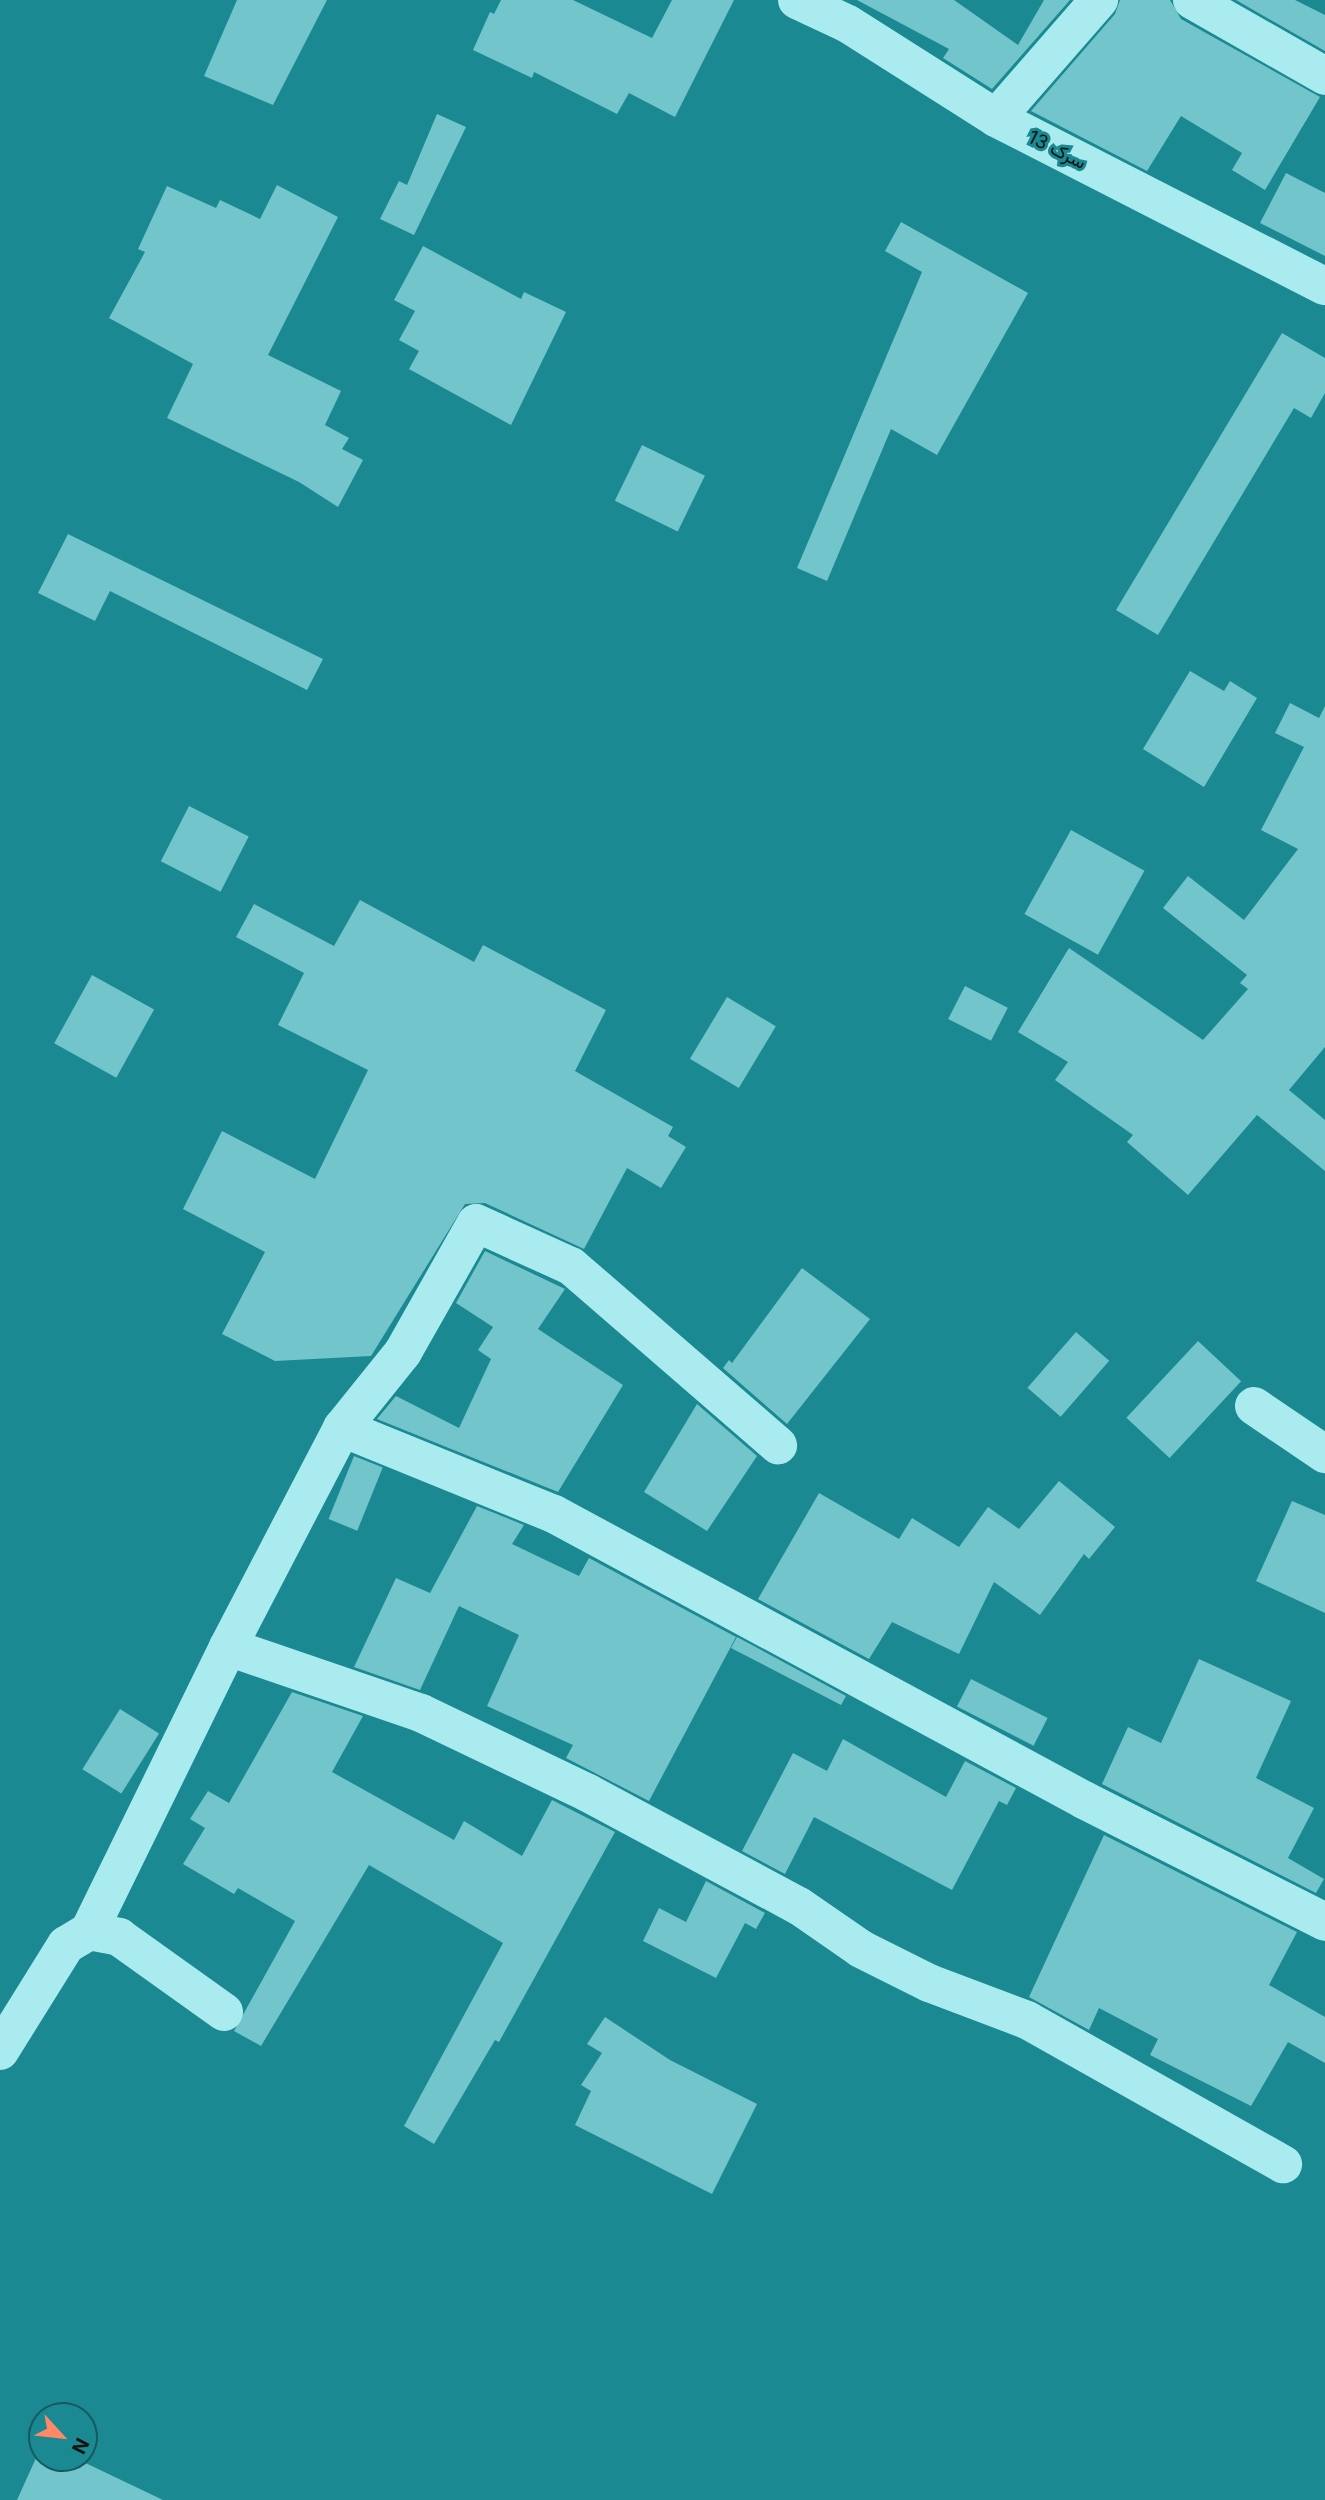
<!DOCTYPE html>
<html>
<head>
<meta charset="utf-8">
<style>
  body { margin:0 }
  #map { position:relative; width:1325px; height:2500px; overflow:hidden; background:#1a8992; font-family:Inter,Vazirmatn,sans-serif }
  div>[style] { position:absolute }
  .building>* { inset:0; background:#72c5cb; transform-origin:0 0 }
  .minor>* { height:38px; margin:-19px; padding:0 19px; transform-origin:19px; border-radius:19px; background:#a9ebef }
  .tertiary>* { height:38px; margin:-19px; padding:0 19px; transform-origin:19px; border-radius:19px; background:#a9ebef }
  span { translate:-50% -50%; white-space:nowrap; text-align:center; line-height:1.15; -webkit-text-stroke:6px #1a8992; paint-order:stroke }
  .street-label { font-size:19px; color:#111 }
  .north { position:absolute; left:28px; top:2402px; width:70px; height:70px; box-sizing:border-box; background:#1a8992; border:2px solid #16595e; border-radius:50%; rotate:117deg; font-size:19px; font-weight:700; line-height:28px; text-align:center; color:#111 }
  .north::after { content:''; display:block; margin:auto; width:24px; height:32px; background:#ff8967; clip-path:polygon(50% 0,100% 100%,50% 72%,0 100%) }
</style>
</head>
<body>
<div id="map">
  <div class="building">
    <i style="clip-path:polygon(237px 0,327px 0,273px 105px,204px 76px)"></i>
    <i style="clip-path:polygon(501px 0,573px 0,652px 38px,672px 0,734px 0,675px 117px,629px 93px,617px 114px,534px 72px,532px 78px,473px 50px,490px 12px,494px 14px)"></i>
    <i style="clip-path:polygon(857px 0,954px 0,1018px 45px,1044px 0,1070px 0,992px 89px,943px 58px,949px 49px)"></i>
    <i style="clip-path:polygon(1120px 0,1170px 0,1181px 19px,1320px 97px,1265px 190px,1232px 170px,1242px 153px,1181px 116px,1147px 171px,1031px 111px,1115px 14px)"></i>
    <i style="clip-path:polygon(1236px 0,1295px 0,1325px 15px,1325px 51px)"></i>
    <i style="clip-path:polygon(437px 114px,466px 127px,414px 235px,380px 219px,399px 181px,407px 185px)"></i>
    <i style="clip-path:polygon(1286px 173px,1325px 193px,1325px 256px,1260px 223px)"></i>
    <i style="clip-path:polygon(277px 185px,338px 217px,268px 355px,341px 391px,325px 425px,349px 438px,342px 449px,363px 460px,338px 507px,299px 482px,167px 418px,193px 364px,109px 318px,145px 252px,138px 249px,167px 186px,216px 208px,220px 200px,260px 219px)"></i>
    <i style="clip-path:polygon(901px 222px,1028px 293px,937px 455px,891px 429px,827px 581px,797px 568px,922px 272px,885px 251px)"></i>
    <i style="clip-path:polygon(423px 246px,521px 299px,524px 292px,566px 312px,511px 425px,409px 369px,419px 351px,399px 340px,415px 311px,394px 300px)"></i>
    <i style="clip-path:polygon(1282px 333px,1325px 358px,1325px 393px,1311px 418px,1294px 408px,1158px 635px,1116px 610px)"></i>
    <i style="left:642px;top:445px;width:70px;height:62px;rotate:26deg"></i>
    <i style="clip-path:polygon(68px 534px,323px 659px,307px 690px,110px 591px,95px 621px,38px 593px)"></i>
    <i style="clip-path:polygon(1190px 671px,1224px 691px,1230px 681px,1257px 698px,1204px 787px,1143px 749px)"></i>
    <i style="clip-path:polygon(1290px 703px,1319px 718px,1325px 706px,1325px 1047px,1289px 1090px,1325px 1120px,1325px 1171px,1257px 1115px,1188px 1195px,1127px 1142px,1133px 1135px,1055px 1080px,1068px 1062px,1018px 1032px,1069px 948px,1203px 1040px,1248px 989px,1240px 983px,1247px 975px,1163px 908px,1188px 876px,1244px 920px,1298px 849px,1261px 830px,1304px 747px,1275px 733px)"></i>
    <i style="left:189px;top:806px;width:67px;height:62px;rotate:27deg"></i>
    <i style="left:1071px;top:830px;width:84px;height:96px;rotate:29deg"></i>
    <i style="clip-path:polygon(360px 900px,474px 962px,483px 945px,606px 1010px,575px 1071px,673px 1127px,668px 1136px,686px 1147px,661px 1188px,627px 1168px,584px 1249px,485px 1203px,465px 1204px,371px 1356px,275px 1361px,222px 1334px,265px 1252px,183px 1209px,222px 1131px,315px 1179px,368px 1070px,278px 1025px,304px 973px,236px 937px,254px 904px,334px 946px)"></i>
    <i style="left:92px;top:975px;width:71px;height:78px;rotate:29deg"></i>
    <i style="left:965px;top:986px;width:48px;height:37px;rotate:27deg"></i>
    <i style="left:727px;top:997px;width:57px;height:72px;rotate:31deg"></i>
    <i style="clip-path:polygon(485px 1251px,565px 1289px,538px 1329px,623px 1385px,558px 1492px,377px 1419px,396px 1396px,459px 1428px,491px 1359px,478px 1350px,493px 1327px,456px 1303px)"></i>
    <i style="clip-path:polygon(802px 1268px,870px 1319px,787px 1424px,723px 1368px,729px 1360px,732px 1363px)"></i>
    <i style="left:1076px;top:1332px;width:44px;height:74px;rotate:41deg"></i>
    <i style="left:1198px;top:1341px;width:59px;height:105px;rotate:43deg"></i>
    <i style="clip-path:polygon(697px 1404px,757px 1456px,707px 1531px,644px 1492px)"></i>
    <i style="left:354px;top:1456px;width:31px;height:68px;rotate:22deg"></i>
    <i style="clip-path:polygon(1059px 1481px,1115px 1527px,1089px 1559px,1084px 1554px,1040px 1615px,994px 1582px,959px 1654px,892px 1622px,869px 1659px,758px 1599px,819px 1493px,899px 1539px,912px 1518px,959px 1547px,988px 1507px,1019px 1529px)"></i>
    <i style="clip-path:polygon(1292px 1501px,1325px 1515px,1325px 1613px,1256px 1581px)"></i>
    <i style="clip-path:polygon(477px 1506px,524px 1525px,512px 1544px,579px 1576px,589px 1558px,736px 1637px,649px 1801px,566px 1758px,573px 1745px,487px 1706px,519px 1635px,459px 1606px,420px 1690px,354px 1667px,396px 1578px,430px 1593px)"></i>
    <i style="clip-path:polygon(737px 1637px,846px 1696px,841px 1705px,731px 1648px)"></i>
    <i style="clip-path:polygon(1199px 1659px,1291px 1701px,1256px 1778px,1314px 1808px,1288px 1858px,1324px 1879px,1316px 1893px,1102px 1784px,1128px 1727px,1161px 1743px)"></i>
    <i style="left:971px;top:1679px;width:86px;height:31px;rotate:27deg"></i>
    <i style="clip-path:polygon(292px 1692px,363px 1716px,332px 1772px,454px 1840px,464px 1821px,522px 1856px,552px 1800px,615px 1832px,499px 2042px,495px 2040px,434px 2144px,404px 2126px,503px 1943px,369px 1865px,261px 2046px,234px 2031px,295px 1921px,238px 1888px,234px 1894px,183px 1864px,205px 1828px,190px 1819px,208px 1791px,229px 1803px)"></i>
    <i style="left:120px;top:1709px;width:46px;height:71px;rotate:32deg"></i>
    <i style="clip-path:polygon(843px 1739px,946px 1797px,965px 1761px,1016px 1788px,1007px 1805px,999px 1801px,952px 1890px,814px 1817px,785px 1874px,742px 1851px,793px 1753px,827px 1771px)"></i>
    <i style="clip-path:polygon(1104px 1835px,1297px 1932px,1269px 1985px,1325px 2017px,1325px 2063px,1288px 2042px,1251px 2106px,1150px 2055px,1158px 2039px,1099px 2008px,1089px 2030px,1029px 1997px)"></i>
    <i style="clip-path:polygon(706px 1881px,765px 1913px,756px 1929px,745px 1923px,716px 1978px,643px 1941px,659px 1908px,686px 1922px)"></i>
    <i style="clip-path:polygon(605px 2017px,670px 2060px,757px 2104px,712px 2194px,575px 2125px,591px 2091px,581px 2085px,602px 2053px,587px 2044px)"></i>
    <i style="clip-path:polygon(36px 2458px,75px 2458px,163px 2500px,17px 2500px)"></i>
  </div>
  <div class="minor">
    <i style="left:1192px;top:0;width:153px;rotate:29.7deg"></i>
    <i style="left:996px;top:118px;width:157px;rotate:-48.9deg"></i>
    <i style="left:1254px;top:1406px;width:86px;rotate:34.1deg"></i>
    <i style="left:342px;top:1428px;width:229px;rotate:22.1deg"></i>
    <i style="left:554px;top:1514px;width:602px;rotate:28.35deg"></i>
    <i style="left:1084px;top:1800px;width:270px;rotate:26.8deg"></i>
    <i style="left:228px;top:1647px;width:204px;rotate:18.9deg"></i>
    <i style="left:421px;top:1713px;width:185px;rotate:25.6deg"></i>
    <i style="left:588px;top:1793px;width:239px;rotate:28.2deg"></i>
    <i style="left:799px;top:1906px;width:75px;rotate:34.7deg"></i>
    <i style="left:861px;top:1949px;width:76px;rotate:26.6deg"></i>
    <i style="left:929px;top:1983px;width:105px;rotate:20.7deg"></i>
    <i style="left:1027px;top:2020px;width:294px;rotate:29.4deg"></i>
    <i style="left:89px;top:1931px;width:316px;rotate:-63.9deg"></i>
    <i style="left:228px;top:1647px;width:247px;rotate:-62.5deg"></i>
    <i style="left:342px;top:1428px;width:97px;rotate:-51.2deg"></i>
    <i style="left:403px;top:1352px;width:148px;rotate:-60.5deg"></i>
    <i style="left:476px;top:1223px;width:104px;rotate:24.4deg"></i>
    <i style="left:571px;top:1266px;width:274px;rotate:40.9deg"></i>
    <i style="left:0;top:2051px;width:125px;rotate:-58.1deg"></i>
    <i style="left:66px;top:1945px;width:27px;rotate:-31deg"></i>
    <i style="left:89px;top:1931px;width:31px;rotate:11deg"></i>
    <i style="left:119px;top:1937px;width:129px;rotate:35.5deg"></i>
  </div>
  <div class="tertiary">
    <i style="left:797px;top:0;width:56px;rotate:25.2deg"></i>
    <i style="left:848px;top:24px;width:175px;rotate:32.4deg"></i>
    <i style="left:996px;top:118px;width:369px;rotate:27.1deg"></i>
  </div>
  <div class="street-label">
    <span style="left:1057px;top:150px;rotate:27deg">سرک 13</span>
  </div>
  <div class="north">N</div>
</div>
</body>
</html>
